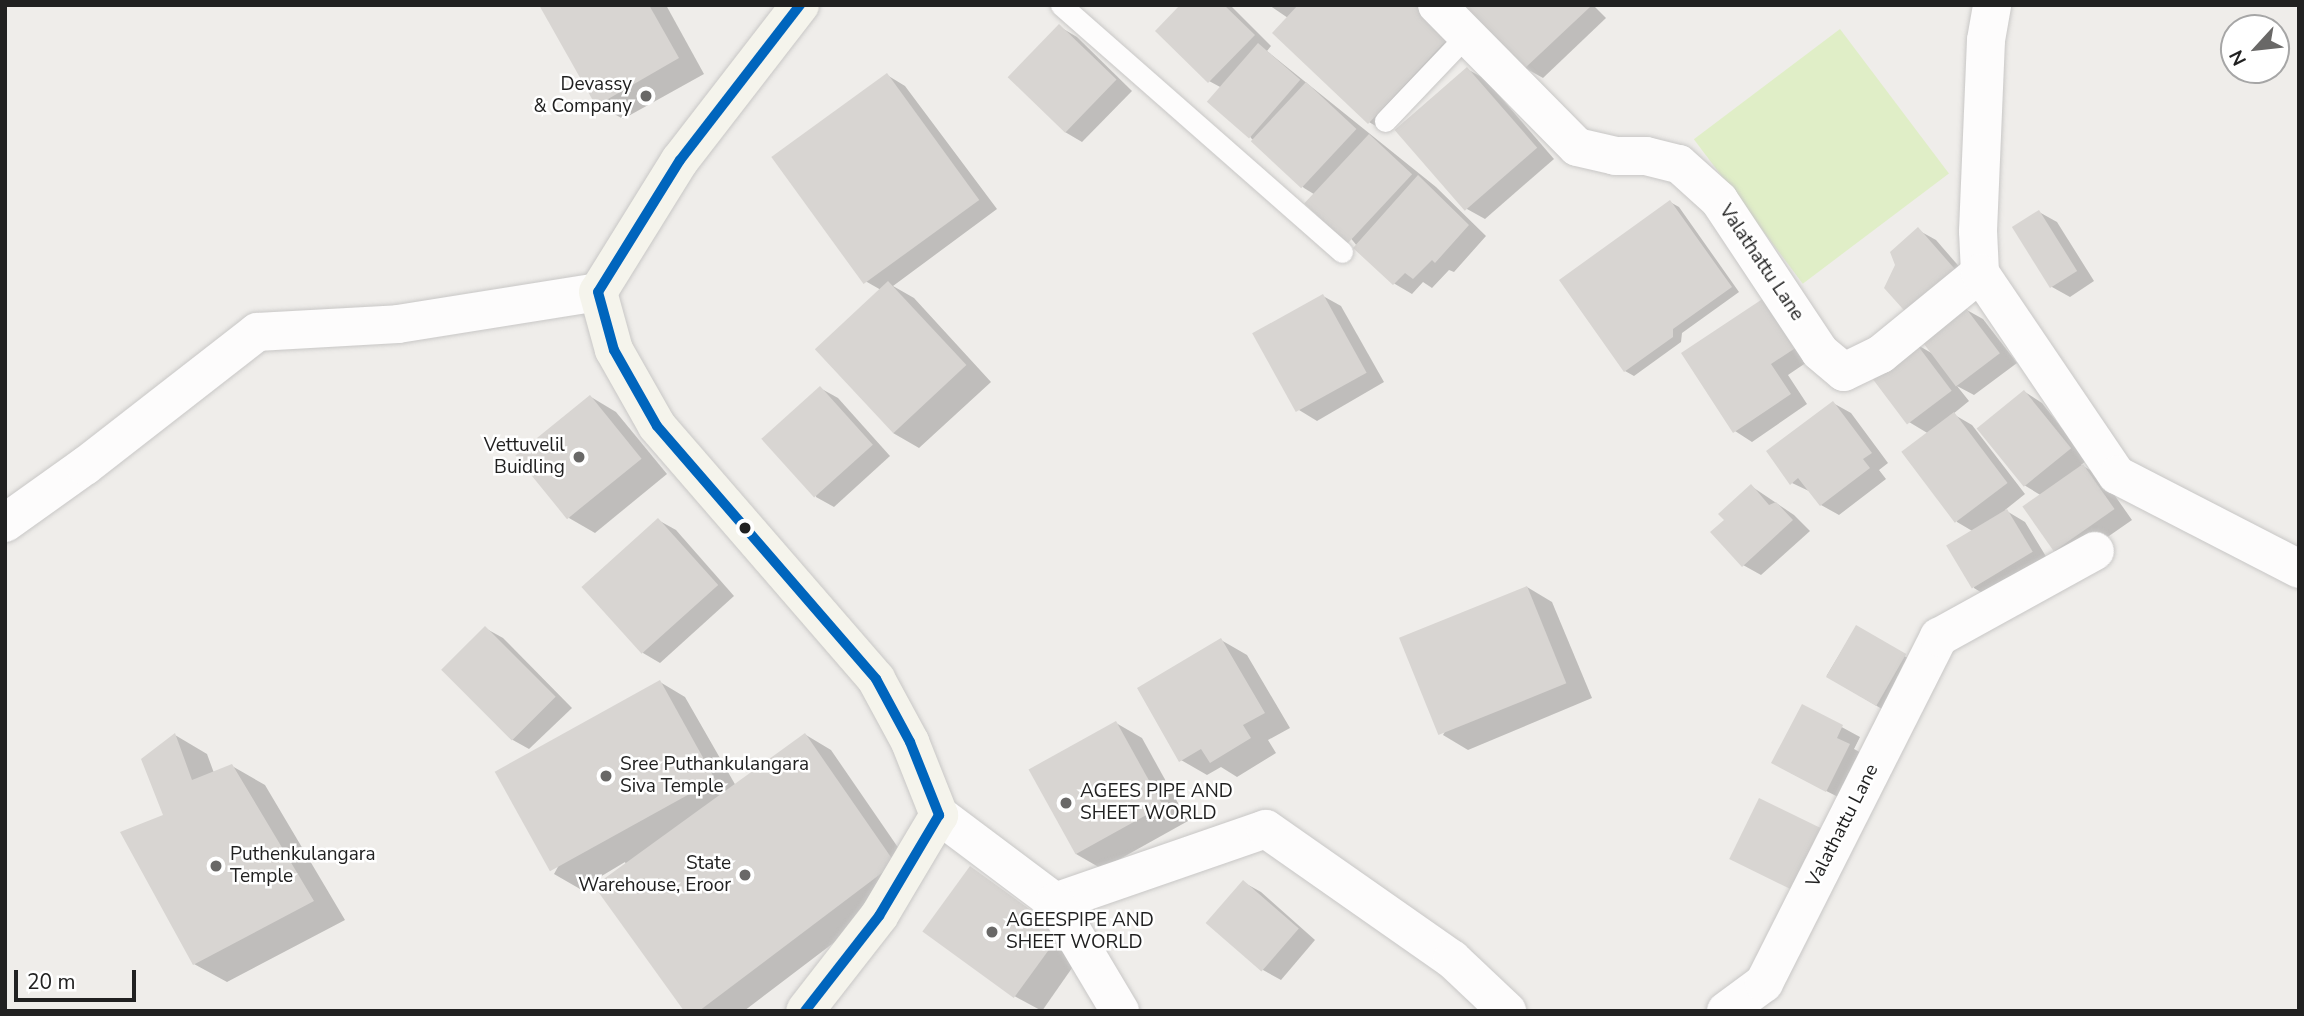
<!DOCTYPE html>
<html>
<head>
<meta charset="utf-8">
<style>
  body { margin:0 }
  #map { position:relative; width:2304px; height:1016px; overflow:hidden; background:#efedea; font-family:"Nunito Sans",sans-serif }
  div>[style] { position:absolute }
  .grass>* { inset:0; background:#e0eec7; transform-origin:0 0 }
  .shadow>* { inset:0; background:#0003; transform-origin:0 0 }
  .building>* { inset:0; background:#d8d5d2; transform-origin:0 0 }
  .roads { filter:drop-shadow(0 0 2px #c8c7c6) drop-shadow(0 0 2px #c8c7c6) }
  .service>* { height:21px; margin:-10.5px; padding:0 10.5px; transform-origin:10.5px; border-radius:10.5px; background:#fdfcfc }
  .minor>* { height:38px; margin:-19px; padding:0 19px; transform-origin:19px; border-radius:19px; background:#fdfcfc }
  .secondary>* { height:38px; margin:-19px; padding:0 19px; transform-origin:19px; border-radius:19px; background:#f5f4ec }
  .bus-1>* { height:10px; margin:-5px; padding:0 5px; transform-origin:5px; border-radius:5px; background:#0065bd }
  .dots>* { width:19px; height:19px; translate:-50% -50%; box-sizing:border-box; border:4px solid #fff; border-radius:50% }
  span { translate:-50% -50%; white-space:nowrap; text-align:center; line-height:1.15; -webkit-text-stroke:5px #fff; paint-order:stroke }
  .poi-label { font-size:19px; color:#212121 }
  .right { translate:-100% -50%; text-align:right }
  .left { translate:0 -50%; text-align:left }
  .street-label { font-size:19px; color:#212121 }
  .frame { position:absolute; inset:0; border:7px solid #212121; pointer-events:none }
  .north { position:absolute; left:2220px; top:14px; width:70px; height:70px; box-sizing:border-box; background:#fff; border:2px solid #a6a6a6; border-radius:50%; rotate:243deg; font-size:19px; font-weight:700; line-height:28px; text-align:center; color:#212121 }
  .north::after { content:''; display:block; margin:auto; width:24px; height:32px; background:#696867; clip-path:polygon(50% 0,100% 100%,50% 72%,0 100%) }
  .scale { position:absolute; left:14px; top:970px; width:122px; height:32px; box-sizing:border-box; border:4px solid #212121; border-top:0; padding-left:9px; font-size:21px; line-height:24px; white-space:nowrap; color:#212121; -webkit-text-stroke:5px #fff; paint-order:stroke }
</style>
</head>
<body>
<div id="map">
  <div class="grass">
    <i style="left:1840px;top:29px;width:181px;height:183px;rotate:53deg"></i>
  </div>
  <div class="shadow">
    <i style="clip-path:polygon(541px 5px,666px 5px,704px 74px,623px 119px,597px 104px)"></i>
    <i style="clip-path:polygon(1182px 5px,1230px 5px,1271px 46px,1267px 51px,1436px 187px,1486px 236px,1454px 272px,1449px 270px,1432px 288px,1423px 282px,1412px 294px,1395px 284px,1355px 248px,1357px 246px,1317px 196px,1304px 188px,1251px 138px,1222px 88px,1209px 81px)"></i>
    <i style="clip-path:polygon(1269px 5px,1429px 5px,1470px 44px,1386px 132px,1369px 122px,1288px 18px)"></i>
    <i style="clip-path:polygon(1460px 5px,1593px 5px,1606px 18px,1543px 78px,1525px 68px)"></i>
    <i style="clip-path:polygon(1060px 27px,1077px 37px,1132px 91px,1082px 142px,1065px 132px)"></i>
    <i style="clip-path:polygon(1467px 69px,1485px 79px,1554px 159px,1485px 219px,1467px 209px)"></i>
    <i style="clip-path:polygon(887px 75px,905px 86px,997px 209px,893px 286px,914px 298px,991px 382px,919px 448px,893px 433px,881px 290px,867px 282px,775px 159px)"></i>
    <i style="clip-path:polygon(1670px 202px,1679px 207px,1739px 292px,1682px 333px,1681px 342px,1634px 376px,1625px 371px)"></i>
    <i style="clip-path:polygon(2039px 212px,2057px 222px,2094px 281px,2070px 297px,2052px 287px)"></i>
    <i style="clip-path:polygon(1918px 230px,1936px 240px,1976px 286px,1930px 327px)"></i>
    <i style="clip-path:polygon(1323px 296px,1341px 306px,1384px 382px,1317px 421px,1299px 410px)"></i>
    <i style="clip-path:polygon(1764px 300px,1813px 358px,1788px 375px,1807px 404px,1752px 442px,1735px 431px)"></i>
    <i style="clip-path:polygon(1965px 309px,1983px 319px,2017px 363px,1974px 395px,1957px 386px,1969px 401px,1953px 414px,1972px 425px,2025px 494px,2005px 510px,2025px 522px,2050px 563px,1992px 599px,1974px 588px,1974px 532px,1957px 522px,1929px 434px,1909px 422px,1916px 344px,1933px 354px)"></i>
    <i style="clip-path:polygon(820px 388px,838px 398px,890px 456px,834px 507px,816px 497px)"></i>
    <i style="clip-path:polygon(2025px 392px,2042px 403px,2087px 460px,2081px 465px,2101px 476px,2132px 520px,2073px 561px,2055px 551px,2042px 496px,2024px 485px,1979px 428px)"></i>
    <i style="clip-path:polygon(591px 397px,616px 412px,667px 474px,595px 533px,569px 518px)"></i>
    <i style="clip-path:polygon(1833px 403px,1851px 413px,1888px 463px,1879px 470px,1886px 479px,1839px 515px,1821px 505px,1811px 492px,1792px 483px)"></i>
    <i style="clip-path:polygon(1751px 486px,1794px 515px,1810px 531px,1761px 575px,1743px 565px,1726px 520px)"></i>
    <i style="clip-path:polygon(658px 520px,676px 530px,734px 596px,660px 663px,643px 653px)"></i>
    <i style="clip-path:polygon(1527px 587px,1552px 602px,1592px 698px,1468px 750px,1443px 735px)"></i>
    <i style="left:1856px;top:627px;width:77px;height:57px;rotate:31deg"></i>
    <i style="clip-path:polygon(485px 628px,503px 638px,572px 708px,529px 749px,511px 739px,443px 669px)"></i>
    <i style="clip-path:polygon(1221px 640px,1247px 655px,1290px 728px,1268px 740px,1276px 753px,1237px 777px,1221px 767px,1207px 775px,1181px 760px)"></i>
    <i style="clip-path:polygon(660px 682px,685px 697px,736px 786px,806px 735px,831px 750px,919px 878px,744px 1011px,687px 1011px,625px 862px,580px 889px,554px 874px)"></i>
    <i style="clip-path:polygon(1803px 706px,1860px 737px,1854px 749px,1867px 756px,1844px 800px,1791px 773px)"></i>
    <i style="clip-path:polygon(1116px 723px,1142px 738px,1188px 821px,1102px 869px,1076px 854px)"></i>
    <i style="clip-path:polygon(175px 735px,207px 754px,214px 773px,232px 766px,265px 785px,345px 920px,227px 982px,194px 964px,165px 816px)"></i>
    <i style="clip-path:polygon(970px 869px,1086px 948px,1042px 1011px,1016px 997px,925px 932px)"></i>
    <i style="clip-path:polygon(1243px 882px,1261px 892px,1315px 940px,1281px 980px,1263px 970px)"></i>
  </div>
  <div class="building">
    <i style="clip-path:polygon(539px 5px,649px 5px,679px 58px,596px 106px)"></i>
    <i style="clip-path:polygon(1180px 5px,1224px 5px,1255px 35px,1208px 83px,1155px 31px)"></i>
    <i style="clip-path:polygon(1298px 5px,1424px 5px,1453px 33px,1368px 124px,1272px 33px)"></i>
    <i style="clip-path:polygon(1462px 5px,1588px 5px,1590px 7px,1524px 69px)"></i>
    <i style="left:1059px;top:24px;width:80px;height:74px;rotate:44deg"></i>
    <i style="left:1258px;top:43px;width:56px;height:78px;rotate:41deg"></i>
    <i style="left:1467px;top:67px;width:107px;height:96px;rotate:49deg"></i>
    <i style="left:887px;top:73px;width:157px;height:143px;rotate:54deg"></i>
    <i style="left:1306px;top:82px;width:69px;height:81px;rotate:43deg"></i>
    <i style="left:1369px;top:134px;width:59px;height:95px;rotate:43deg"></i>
    <i style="clip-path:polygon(1418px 175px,1469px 225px,1435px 263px,1432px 260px,1413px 279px,1405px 273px,1393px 285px,1353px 248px)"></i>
    <i style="clip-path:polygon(1670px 200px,1732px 287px,1673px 329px,1673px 337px,1624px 372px,1559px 280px)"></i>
    <i style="left:2039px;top:210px;width:72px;height:32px;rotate:58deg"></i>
    <i style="clip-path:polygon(1918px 227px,1960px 275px,1911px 318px,1884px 288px,1895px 265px,1890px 252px)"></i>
    <i style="left:888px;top:281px;width:115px;height:100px;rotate:47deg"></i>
    <i style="left:1323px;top:294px;width:90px;height:81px;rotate:61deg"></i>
    <i style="clip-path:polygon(1764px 298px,1797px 347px,1771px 364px,1791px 394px,1733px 433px,1681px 353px)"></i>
    <i style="left:1965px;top:307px;width:58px;height:55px;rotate:53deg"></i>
    <i style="left:1915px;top:342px;width:61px;height:56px;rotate:53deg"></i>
    <i style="left:820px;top:386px;width:79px;height:79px;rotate:48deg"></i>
    <i style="left:2024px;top:390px;width:75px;height:61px;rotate:51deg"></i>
    <i style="left:590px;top:395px;width:82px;height:96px;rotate:51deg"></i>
    <i style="clip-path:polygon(1833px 401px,1872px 453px,1863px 459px,1870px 468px,1820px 506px,1798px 478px,1790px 485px,1766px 451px)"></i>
    <i style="left:1954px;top:412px;width:89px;height:66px;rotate:53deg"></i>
    <i style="left:2083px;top:464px;width:55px;height:74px;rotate:55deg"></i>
    <i style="clip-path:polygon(1751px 484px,1769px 505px,1776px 502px,1793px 520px,1742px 567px,1710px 532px,1724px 520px,1718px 514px)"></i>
    <i style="left:2007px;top:509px;width:50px;height:71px;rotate:59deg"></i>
    <i style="left:658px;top:518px;width:90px;height:103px;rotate:48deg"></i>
    <i style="left:1527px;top:586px;width:105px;height:138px;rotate:68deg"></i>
    <i style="left:1856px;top:625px;width:58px;height:60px;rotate:30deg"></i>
    <i style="left:485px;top:626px;width:100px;height:62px;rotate:45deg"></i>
    <i style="clip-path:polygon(1221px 638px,1265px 713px,1243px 725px,1251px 738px,1210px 763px,1201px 749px,1179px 762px,1137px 688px)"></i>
    <i style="left:660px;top:680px;width:114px;height:189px;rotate:61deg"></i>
    <i style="clip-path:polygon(1802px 704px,1843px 725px,1837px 738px,1850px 744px,1826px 792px,1771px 763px)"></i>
    <i style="left:1116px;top:721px;width:97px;height:100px;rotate:61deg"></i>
    <i style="clip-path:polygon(175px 733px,192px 780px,232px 764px,314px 901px,193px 965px,120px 832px,163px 815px,141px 759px)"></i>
    <i style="clip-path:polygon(805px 733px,895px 863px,699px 1011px,684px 1011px,594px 886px)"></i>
    <i style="left:1759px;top:798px;width:72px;height:68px;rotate:26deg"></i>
    <i style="left:970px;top:866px;width:113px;height:81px;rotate:36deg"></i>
    <i style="left:1243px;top:880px;width:74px;height:57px;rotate:41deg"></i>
  </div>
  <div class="roads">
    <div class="service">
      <i style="left:1061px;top:5px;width:374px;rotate:41.3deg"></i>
      <i style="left:1385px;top:121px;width:117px;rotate:-46.4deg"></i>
    </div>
    <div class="minor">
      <i style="left:1437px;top:5px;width:199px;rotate:45.4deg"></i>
      <i style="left:1577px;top:147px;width:39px;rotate:13deg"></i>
      <i style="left:1615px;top:156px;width:31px"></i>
      <i style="left:1646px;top:156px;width:34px;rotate:14deg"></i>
      <i style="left:1679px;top:164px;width:54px;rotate:42deg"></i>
      <i style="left:1719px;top:200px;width:182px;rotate:56.4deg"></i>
      <i style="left:1820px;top:352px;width:31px;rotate:40deg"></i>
      <i style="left:1844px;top:372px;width:41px;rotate:-25.9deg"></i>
      <i style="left:1881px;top:354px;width:128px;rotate:-39.3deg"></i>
      <i style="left:1980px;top:273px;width:42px;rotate:-92.7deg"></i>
      <i style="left:1978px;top:231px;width:191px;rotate:-87.6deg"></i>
      <i style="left:1986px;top:40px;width:36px;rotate:-80deg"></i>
      <i style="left:1980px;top:273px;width:244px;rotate:55.9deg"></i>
      <i style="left:2117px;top:475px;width:205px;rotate:27.3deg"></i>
      <i style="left:5px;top:523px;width:98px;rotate:-35.5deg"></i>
      <i style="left:85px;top:466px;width:218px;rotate:-37.9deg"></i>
      <i style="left:257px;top:332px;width:141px;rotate:-3.2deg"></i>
      <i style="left:398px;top:324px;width:203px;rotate:-9.1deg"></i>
      <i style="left:939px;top:815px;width:145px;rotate:36.9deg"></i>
      <i style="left:1055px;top:902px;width:223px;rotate:-19.1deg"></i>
      <i style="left:1266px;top:829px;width:227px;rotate:35deg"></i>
      <i style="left:1452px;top:959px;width:76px;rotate:43.4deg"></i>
      <i style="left:1055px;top:902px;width:127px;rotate:59.2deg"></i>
      <i style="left:1726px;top:1011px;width:47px;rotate:-36.4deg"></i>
      <i style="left:1764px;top:983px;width:388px;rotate:-63.2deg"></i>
      <i style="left:1939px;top:637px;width:178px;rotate:-28.9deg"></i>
    </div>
    <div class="secondary">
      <i style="left:800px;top:5px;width:196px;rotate:127.7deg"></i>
      <i style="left:680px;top:160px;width:155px;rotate:121.8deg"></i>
      <i style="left:598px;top:292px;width:60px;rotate:74.6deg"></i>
      <i style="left:614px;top:350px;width:87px;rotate:60.5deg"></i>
      <i style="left:657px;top:426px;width:335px;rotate:49.1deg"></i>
      <i style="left:876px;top:679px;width:72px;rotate:61.6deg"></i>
      <i style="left:910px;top:742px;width:79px;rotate:68.3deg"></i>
      <i style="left:939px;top:815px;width:117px;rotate:120.7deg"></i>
      <i style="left:879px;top:916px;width:120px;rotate:127.9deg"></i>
    </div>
  </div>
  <div class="bus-1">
    <i style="left:800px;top:5px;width:196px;rotate:127.7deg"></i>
    <i style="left:680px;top:160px;width:155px;rotate:121.8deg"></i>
    <i style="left:598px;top:292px;width:60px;rotate:74.6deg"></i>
    <i style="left:614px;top:350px;width:87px;rotate:60.5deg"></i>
    <i style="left:657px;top:426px;width:335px;rotate:49.1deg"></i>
    <i style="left:876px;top:679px;width:72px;rotate:61.6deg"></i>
    <i style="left:910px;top:742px;width:79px;rotate:68.3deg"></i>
    <i style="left:939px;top:815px;width:117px;rotate:120.7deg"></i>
    <i style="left:879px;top:916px;width:120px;rotate:127.9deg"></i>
  </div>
  <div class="dots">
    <i style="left:646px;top:96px;background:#696867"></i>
    <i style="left:579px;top:457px;background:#696867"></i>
    <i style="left:745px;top:528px;background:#212121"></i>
    <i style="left:606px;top:776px;background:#696867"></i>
    <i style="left:1066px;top:803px;background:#696867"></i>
    <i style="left:216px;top:866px;background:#696867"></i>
    <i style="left:745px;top:875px;background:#696867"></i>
    <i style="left:992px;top:932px;background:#696867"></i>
  </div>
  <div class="poi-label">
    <span class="right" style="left:632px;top:96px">Devassy<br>&amp; Company</span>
    <span class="right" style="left:565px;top:457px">Vettuvelil<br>Buidling</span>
    <span class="left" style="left:620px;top:776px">Sree Puthankulangara<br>Siva Temple</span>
    <span class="left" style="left:1080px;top:803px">AGEES PIPE AND<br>SHEET WORLD</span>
    <span class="left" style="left:230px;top:866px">Puthenkulangara<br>Temple</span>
    <span class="right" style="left:731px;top:875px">State<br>Warehouse, Eroor</span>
    <span class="left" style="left:1006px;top:932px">AGEESPIPE AND<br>SHEET WORLD</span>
  </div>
  <div class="street-label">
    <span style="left:1761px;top:263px;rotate:56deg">Valathattu Lane</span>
    <span style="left:1843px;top:826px;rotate:-63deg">Valathattu Lane</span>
  </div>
  <div class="frame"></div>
  <div class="north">N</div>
  <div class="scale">20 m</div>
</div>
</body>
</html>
